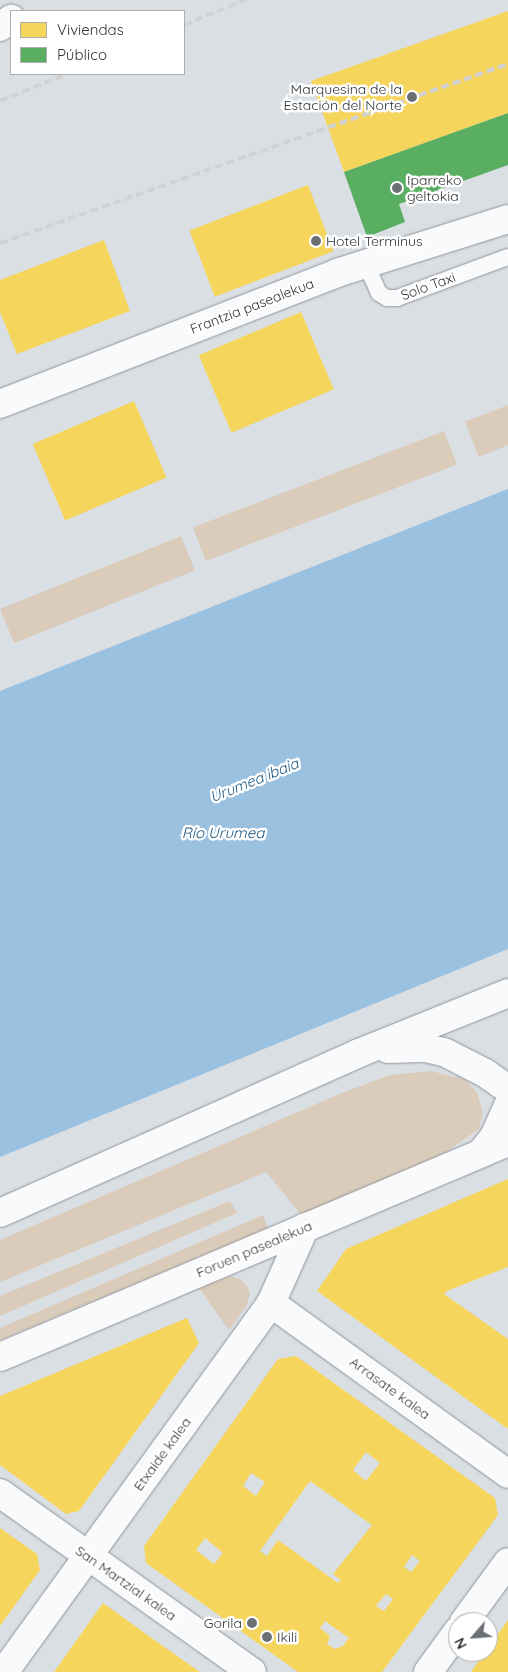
<!DOCTYPE html>
<html>
<head>
<meta charset="utf-8">
<style>
  body { margin:0 }
  #map { position:relative; width:508px; height:1672px; overflow:hidden; background:#dadfe4; font-family:Quicksand,sans-serif }
  div>[style] { position:absolute }
  .green>* { inset:0; background:#dbcbba; transform-origin:0 0 }
  .water>* { inset:0; background:#9bc1e1 }
  .homes>* { inset:0; background:#f6d55c; transform-origin:0 0 }
  .public>* { inset:0; background:#5aae61 }
  .roads { filter:drop-shadow(0 0 1px #919498) drop-shadow(0 0 1px #919498) }
  .lane>* { height:16px; margin:-8px; padding:0 8px; transform-origin:8px; border-radius:8px; background:#f9fafb }
  .street>* { height:28px; margin:-14px; padding:0 14px; transform-origin:14px; border-radius:14px; background:#f9fafb }
  .secondary>* { height:28px; margin:-14px; padding:0 14px; transform-origin:14px; border-radius:14px; background:#f9fafb }
  .rail>* { height:4px; margin-top:-2px; transform-origin:0; background:repeating-linear-gradient(90deg,#d2d2d4 0 8px,transparent 0 12px) }
  .dots>* { width:14px; height:14px; translate:-50% -50%; box-sizing:border-box; border:2px solid #fff; border-radius:50% }
  span { translate:-50% -50%; white-space:nowrap; text-align:center; line-height:1.15; -webkit-text-stroke:5px #fff; paint-order:stroke }
  .poi-label { font-size:14px; color:#313437 }
  .right { translate:-100% -50%; text-align:right }
  .left { translate:0 -50%; text-align:left }
  .street-label { font-size:14px; color:#313437 }
  .water-label { font-size:15px; color:#1c5680; font-style:italic }
  .legend { position:absolute; left:10px; top:10px; width:175px; height:65px; box-sizing:border-box; background:#fff; border:1px solid #adaeaf; margin:0; padding:6px 9px; list-style:none; font-size:15px; color:#313437 }
  .legend li { display:flex; align-items:center; gap:10px; height:25px }
  .legend b { width:25px; border:1px solid #adaeaf }
  .north { position:absolute; left:448px; top:1612px; width:50px; height:50px; box-sizing:border-box; background:#fff; border:1px solid #adaeaf; border-radius:50%; rotate:243deg; font-size:14px; font-weight:700; line-height:20px; text-align:center; color:#313437 }
  .north::after { content:''; display:block; margin:auto; width:18px; height:22px; background:#6c7074; clip-path:polygon(50% 0,100% 100%,50% 72%,0 100%) }
</style>
</head>
<body>
<div id="map">
  <div class="green">
    <i style="clip-path:polygon(508px 405px,508px 445px,479px 457px,465px 422px)"></i>
    <i style="left:444px;top:431px;width:36px;height:269px;rotate:69deg"></i>
    <i style="left:181px;top:536px;width:37px;height:195px;rotate:68deg"></i>
    <i style="clip-path:polygon(431px 1071px,464px 1079px,477px 1092px,483px 1113px,479px 1129px,444px 1153px,302px 1216px,266px 1172px,0 1282px,0 1240px,342px 1093px,390px 1075px)"></i>
    <i style="clip-path:polygon(230px 1201px,237px 1213px,0 1316px,0 1296px)"></i>
    <i style="clip-path:polygon(263px 1215px,268px 1228px,0 1340px,0 1328px)"></i>
    <i style="clip-path:polygon(231px 1276px,240px 1279px,247px 1286px,250px 1294px,247px 1305px,229px 1330px,199px 1288px)"></i>
  </div>
  <div class="water">
    <i style="clip-path:polygon(508px 489px,508px 949px,0 1157px,0 691px)"></i>
  </div>
  <div class="homes">
    <i style="clip-path:polygon(508px 11px,508px 113px,344px 172px,311px 81px)"></i>
    <i style="left:308px;top:185px;width:71px;height:127px;rotate:69deg"></i>
    <i style="clip-path:polygon(104px 240px,130px 311px,17px 354px,0 312px,0 280px)"></i>
    <i style="left:301px;top:312px;width:84px;height:111px;rotate:67deg"></i>
    <i style="left:134px;top:401px;width:83px;height:110px;rotate:67deg"></i>
    <i style="clip-path:polygon(508px 1179px,508px 1267px,447px 1291px,444px 1294px,508px 1339px,508px 1429px,317px 1291px,346px 1249px)"></i>
    <i style="clip-path:polygon(187px 1318px,199px 1343px,79px 1511px,66px 1514px,0 1465px,0 1396px)"></i>
    <i style="clip-path:polygon(evenodd,296px 1356px,495px 1498px,498px 1515px,382px 1672px,298px 1672px,146px 1563px,144px 1546px,278px 1359px,296px 1356px,366px 1452px,380px 1463px,366px 1481px,353px 1470px,366px 1452px,296px 1356px,251px 1473px,265px 1482px,256px 1496px,243px 1486px,251px 1473px,296px 1356px,310px 1481px,372px 1525px,333px 1574px,341px 1580px,338px 1583px,278px 1540px,267px 1556px,260px 1551px,310px 1481px,296px 1356px,205px 1538px,223px 1553px,214px 1564px,196px 1550px,205px 1538px,296px 1356px,412px 1555px,420px 1561px,411px 1572px,404px 1567px,412px 1555px,296px 1356px,386px 1594px,393px 1599px,384px 1611px,376px 1606px,386px 1594px,296px 1356px,325px 1621px,349px 1638px,343px 1646px,335px 1649px,327px 1644px,330px 1636px,320px 1628px,325px 1621px)"></i>
    <i style="clip-path:polygon(0 1528px,37px 1554px,40px 1570px,0 1626px)"></i>
    <i style="clip-path:polygon(103px 1603px,160px 1644px,200px 1672px,54px 1672px)"></i>
    <i style="clip-path:polygon(508px 1620px,508px 1672px,471px 1672px,485px 1652px,488px 1652px,488px 1648px)"></i>
  </div>
  <div class="public">
    <i style="clip-path:polygon(508px 113px,508px 165px,399px 204px,405px 222px,367px 237px,344px 172px)"></i>
  </div>
  <div class="roads">
    <div class="lane">
      <i style="left:366px;top:264px;width:32px;rotate:66deg"></i>
      <i style="left:379px;top:293px;width:9px;rotate:32deg"></i>
      <i style="left:387px;top:298px;width:10px"></i>
      <i style="left:397px;top:298px;width:118px;rotate:-20.3deg"></i>
    </div>
    <div class="street">
      <i style="left:0;top:27px;width:14px;rotate:-36deg"></i>
      <i style="left:271px;top:1303px;width:292px;rotate:35.8deg"></i>
      <i style="left:0;top:1493px;width:309px;rotate:35.4deg"></i>
      <i style="left:4px;top:1672px;width:455px;rotate:-54.1deg"></i>
      <i style="left:271px;top:1303px;width:83px;rotate:-65.9deg"></i>
    </div>
    <div class="secondary">
      <i style="left:0;top:404px;width:362px;rotate:-21.2deg"></i>
      <i style="left:337px;top:273px;width:179px;rotate:-17.5deg"></i>
      <i style="left:388px;top:1049px;width:38px;rotate:-2deg"></i>
      <i style="left:426px;top:1048px;width:18px;rotate:13deg"></i>
      <i style="left:444px;top:1052px;width:46px;rotate:27.1deg"></i>
      <i style="left:485px;top:1073px;width:28px;rotate:35deg"></i>
      <i style="left:481px;top:1153px;width:21px;rotate:-51deg"></i>
      <i style="left:494px;top:1137px;width:34px;rotate:-66deg"></i>
      <i style="left:0;top:1213px;width:393px;rotate:-24deg"></i>
      <i style="left:359px;top:1053px;width:161px;rotate:-21.9deg"></i>
      <i style="left:0;top:1357px;width:552px;rotate:-22.94deg"></i>
      <i style="left:464px;top:1622px;width:74px;rotate:-53.7deg"></i>
      <i style="left:428px;top:1672px;width:51px;rotate:-53.8deg"></i>
    </div>
  </div>
  <div class="rail">
    <i style="left:184px;top:25px;width:66px;rotate:-22.3deg"></i>
    <i style="left:0;top:101px;width:72px;rotate:-21.9deg"></i>
    <i style="left:0;top:243px;width:539px;rotate:-19.41deg"></i>
  </div>
  <div class="dots">
    <i style="left:412px;top:97px;background:#6c7074"></i>
    <i style="left:397px;top:188px;background:#6c7074"></i>
    <i style="left:316px;top:241px;background:#6c7074"></i>
    <i style="left:252px;top:1623px;background:#6c7074"></i>
    <i style="left:267px;top:1637px;background:#6c7074"></i>
  </div>
  <div class="poi-label">
    <span class="right" style="left:402px;top:97px">Marquesina de la<br>Estación del Norte</span>
    <span class="left" style="left:407px;top:188px">Iparreko<br>geltokia</span>
    <span class="left" style="left:326px;top:241px">Hotel Terminus</span>
    <span class="right" style="left:242px;top:1623px">Gorila</span>
    <span class="left" style="left:277px;top:1637px">Ikili</span>
  </div>
  <div class="street-label">
    <span style="left:428px;top:286px;rotate:-20deg">Solo Taxi</span>
    <span style="left:252px;top:306px;rotate:-21deg">Frantzia pasealekua</span>
    <span style="left:254px;top:1249px;rotate:-23deg">Foruen pasealekua</span>
    <span style="left:390px;top:1388px;rotate:36deg">Arrasate kalea</span>
    <span style="left:162px;top:1454px;rotate:-54deg">Etxaide kalea</span>
    <span style="left:126px;top:1583px;rotate:35deg">San Martzial kalea</span>
  </div>
  <div class="water-label">
    <span style="left:254px;top:780px;rotate:-22deg">Urumea ibaia</span>
    <span style="left:223px;top:833px">Río Urumea</span>
  </div>
  <ul class="legend">
  <li><b style="height:14px;background:#f6d55c"></b>Viviendas</li>
  <li><b style="height:14px;background:#5aae61"></b>Público</li>
  </ul>
  <div class="north">N</div>
</div>
</body>
</html>
